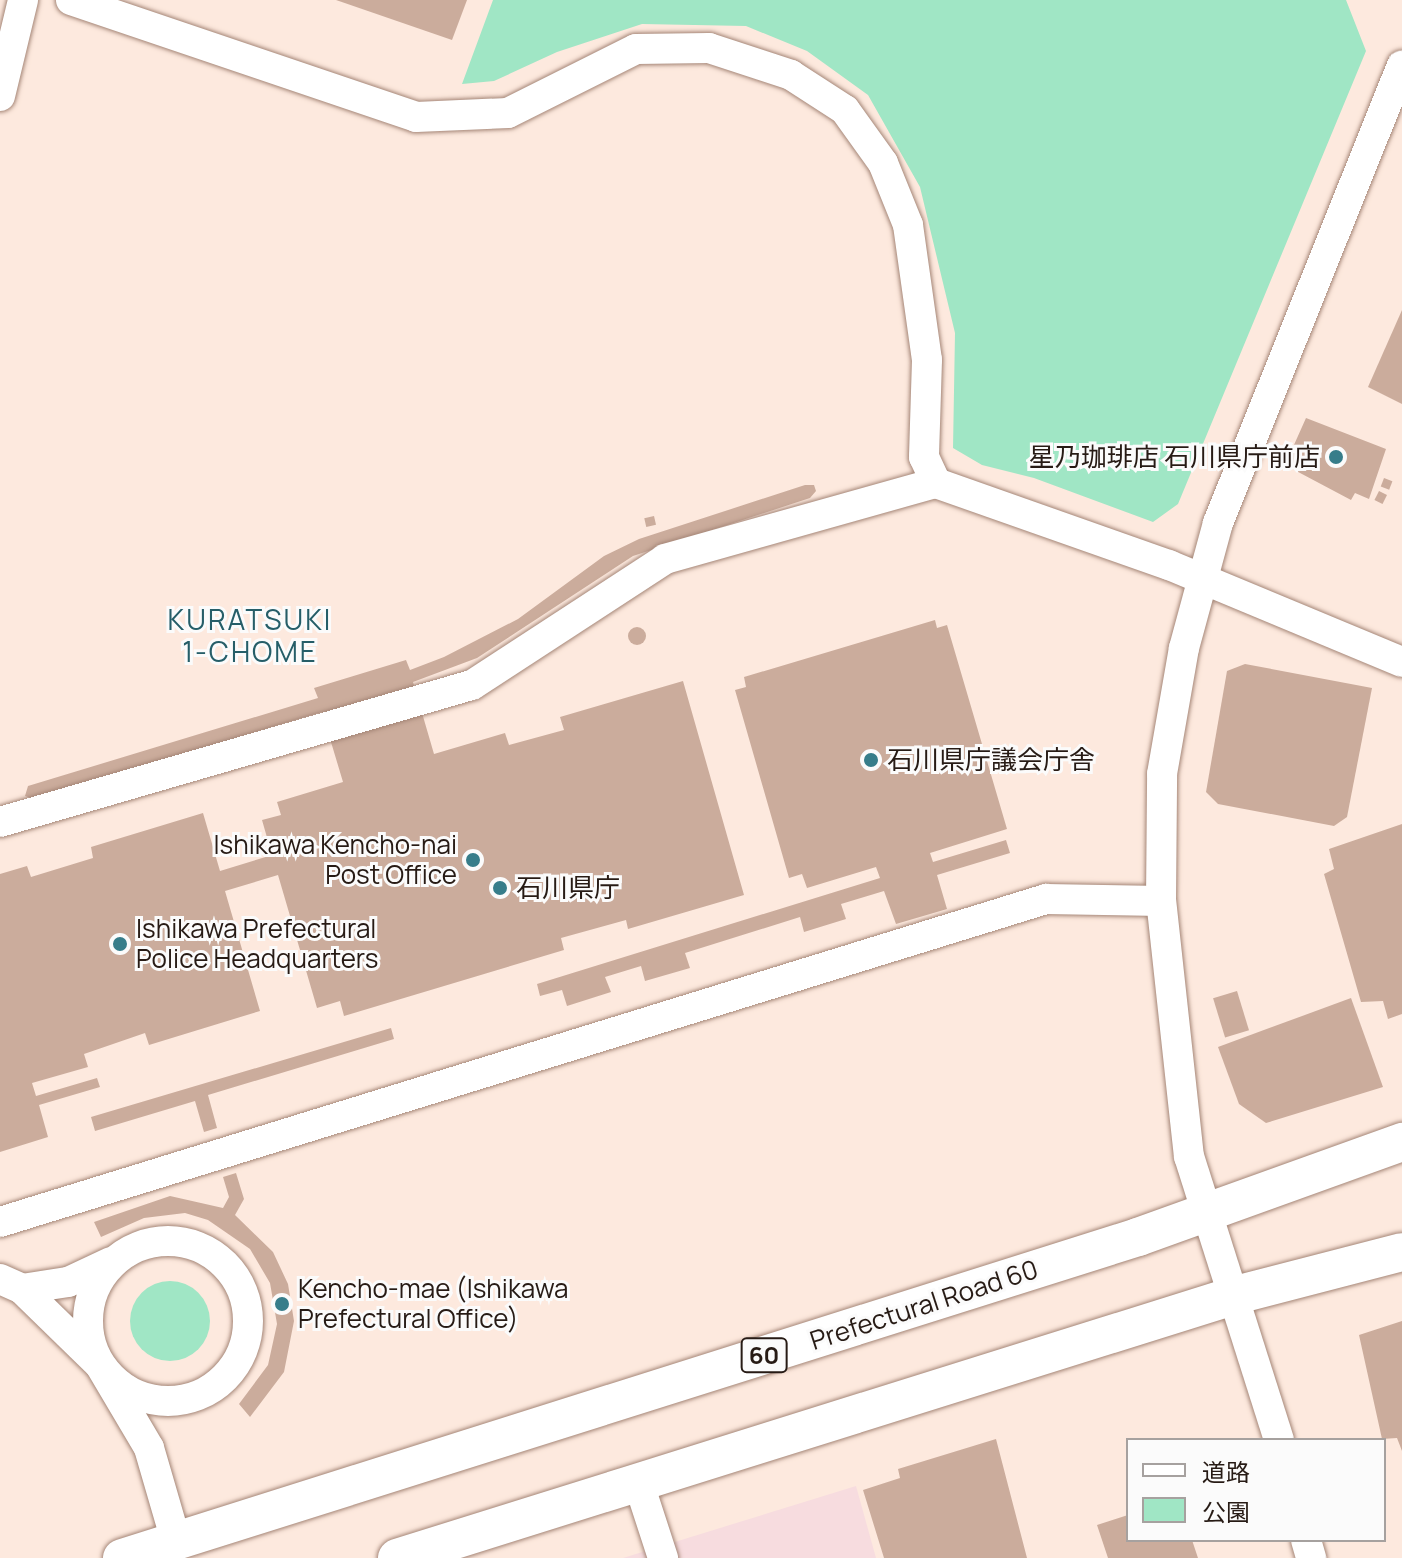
<!DOCTYPE html>
<html>
<head>
<meta charset="utf-8">
<style>
  body { margin:0 }
  #map { position:relative; width:1402px; height:1558px; overflow:hidden; background:#fde9de; font-family:Manrope,"Noto Sans JP",sans-serif }
  div>[style] { position:absolute }
  .medical>* { inset:0; background:#f7dcdf }
  .green>* { inset:0; background:#a0e6c5 }
  .round { border-radius:50% }
  .building>* { inset:0; background:#cbac9c; transform-origin:0 0 }
  .roads { filter:drop-shadow(0 0 2px #a58677) drop-shadow(0 0 2px #a58677) }
  .minor>* { height:30px; margin:-15px; padding:0 15px; transform-origin:15px; border-radius:15px; background:#fff }
  .minor>.ring { margin:-15px; padding:0; box-sizing:content-box; background:none; border:30px solid #fff; border-radius:50% }
  .major>* { height:38px; margin:-19px; padding:0 19px; transform-origin:19px; border-radius:19px; background:#fff }
  .dots>* { width:22px; height:22px; translate:-50% -50%; box-sizing:border-box; border:4px solid #fbfbfb; border-radius:50% }
  span { translate:-50% -50%; white-space:nowrap; text-align:center; line-height:1.15; -webkit-text-stroke:6px #fbfbfb; paint-order:stroke }
  .shield-label span { padding:2px 6px; background:#fbfbfb; border:2px solid; border-radius:6px; -webkit-text-stroke-width:0 }
  .shield-label { font-size:24px; color:#271b15; font-weight:700 }
  .poi-label { font-size:26px; color:#271b15 }
  .right { translate:-100% -50%; text-align:right }
  .left { translate:0 -50%; text-align:left }
  .street-label { font-size:26px; color:#271b15 }
  .neighbourhood-label { font-size:28px; color:#265e68; letter-spacing:2px }
  .legend { position:absolute; left:1126px; top:1438px; width:260px; height:104px; box-sizing:border-box; background:#fbfbfb; border:2px solid #a6a19f; margin:0; padding:10px 14px; list-style:none; font-size:24px; color:#271b15 }
  .legend li { display:flex; align-items:center; gap:16px; height:40px }
  .legend b { width:40px; border:2px solid #a6a19f }
</style>
</head>
<body>
<div id="map">
  <div class="medical">
    <i style="clip-path:polygon(856px 1486px,876px 1558px,623px 1558px)"></i>
  </div>
  <div class="green">
    <i style="clip-path:polygon(493px 0,1346px 0,1366px 51px,1178px 504px,1153px 522px,1034px 478px,982px 465px,953px 448px,955px 333px,920px 187px,868px 95px,807px 51px,746px 26px,642px 24px,557px 52px,494px 81px,462px 84px)"></i>
    <i class="round" style="left:130px;top:1281px;width:80px;height:80px"></i>
  </div>
  <div class="building">
    <i style="clip-path:polygon(336px 0,467px 0,452px 40px)"></i>
    <i style="clip-path:polygon(1402px 310px,1402px 404px,1368px 387px)"></i>
    <i style="clip-path:polygon(1306px 418px,1386px 449px,1369px 499px,1355px 493px,1351px 500px,1285px 465px)"></i>
    <i style="left:1384px;top:478px;width:9px;height:9px;rotate:21deg"></i>
    <i style="clip-path:polygon(805px 485px,814px 485px,816px 491px,810px 498px,633px 556px,477px 658px,413px 682px,434px 754px,505px 733px,509px 745px,564px 730px,560px 717px,683px 681px,744px 895px,628px 929px,626px 920px,561px 938px,564px 950px,344px 1016px,340px 1001px,317px 1008px,278px 875px,225px 891px,260px 1011px,149px 1045px,145px 1033px,84px 1054px,88px 1067px,32px 1083px,36px 1096px,97px 1078px,100px 1087px,39px 1105px,48px 1137px,0 1152px,0 874px,27px 866px,31px 877px,93px 858px,91px 847px,203px 813px,220px 871px,272px 855px,262px 820px,281px 815px,277px 802px,343px 782px,322px 712px,34px 799px,25px 796px,28px 786px,318px 698px,314px 688px,406px 660px,410px 670px,444px 657px,518px 619px,604px 556px,639px 539px)"></i>
    <i style="left:1379px;top:491px;width:9px;height:10px;rotate:27deg"></i>
    <i style="left:654px;top:516px;width:9px;height:10px;rotate:77deg"></i>
    <i style="clip-path:polygon(935px 620px,937px 628px,947px 625px,1007px 829px,930px 853px,933px 862px,1006px 840px,1010px 853px,937px 875px,947px 909px,896px 924px,884px 891px,841px 904px,846px 919px,804px 932px,800px 917px,685px 953px,690px 968px,645px 981px,641px 966px,605px 977px,611px 992px,567px 1006px,562px 990px,540px 996px,537px 984px,880px 878px,876px 867px,807px 888px,802px 874px,789px 878px,735px 690px,746px 687px,744px 677px)"></i>
    <i class="round" style="left:628px;top:627px;width:18px;height:18px"></i>
    <i style="clip-path:polygon(1245px 664px,1372px 688px,1347px 817px,1334px 826px,1218px 804px,1206px 792px,1227px 671px)"></i>
    <i style="clip-path:polygon(1402px 824px,1402px 1014px,1388px 1019px,1383px 1001px,1361px 1002px,1324px 874px,1334px 869px,1329px 849px)"></i>
    <i style="left:1237px;top:991px;width:41px;height:25px;rotate:73deg"></i>
    <i style="clip-path:polygon(1351px 998px,1383px 1087px,1266px 1123px,1239px 1104px,1218px 1047px)"></i>
    <i style="clip-path:polygon(391px 1028px,394px 1039px,208px 1095px,217px 1128px,204px 1132px,195px 1101px,95px 1131px,91px 1117px)"></i>
    <i style="clip-path:polygon(236px 1173px,244px 1199px,235px 1215px,273px 1252px,288px 1284px,294px 1321px,284px 1372px,250px 1417px,239px 1404px,268px 1365px,277px 1324px,270px 1283px,250px 1249px,208px 1220px,185px 1213px,144px 1218px,101px 1237px,94px 1222px,170px 1196px,223px 1208px,229px 1197px,223px 1177px)"></i>
    <i style="clip-path:polygon(1402px 1321px,1402px 1451px,1397px 1438px,1382px 1439px,1359px 1335px)"></i>
    <i style="clip-path:polygon(996px 1439px,1027px 1558px,884px 1558px,863px 1490px,900px 1478px,898px 1469px)"></i>
    <i style="clip-path:polygon(1128px 1515px,1128px 1540px,1192px 1540px,1198px 1558px,1108px 1558px,1097px 1525px)"></i>
  </div>
  <div class="roads">
    <div class="minor">
      <i style="left:71px;top:0;width:364px;rotate:18.7deg"></i>
      <i style="left:416px;top:117px;width:92px;rotate:-2.5deg"></i>
      <i style="left:508px;top:113px;width:143px;rotate:-26.6deg"></i>
      <i style="left:636px;top:49px;width:73px;rotate:-0.8deg"></i>
      <i style="left:709px;top:48px;width:86px;rotate:18.2deg"></i>
      <i style="left:791px;top:75px;width:64px;rotate:32.9deg"></i>
      <i style="left:845px;top:110px;width:65px;rotate:54.4deg"></i>
      <i style="left:883px;top:163px;width:67px;rotate:68deg"></i>
      <i style="left:908px;top:225px;width:136px;rotate:82deg"></i>
      <i style="left:927px;top:360px;width:97px;rotate:91.8deg"></i>
      <i style="left:924px;top:457px;width:29px;rotate:65deg"></i>
      <i style="left:936px;top:483px;width:247px;rotate:19.4deg"></i>
      <i style="left:1169px;top:565px;width:252px;rotate:22.6deg"></i>
      <i style="left:0;top:96px;width:99px;rotate:-76.5deg"></i>
      <i style="left:0;top:822px;width:491px;rotate:-16.2deg"></i>
      <i style="left:472px;top:685px;width:230px;rotate:-33.1deg"></i>
      <i style="left:665px;top:559px;width:281px;rotate:-15.7deg"></i>
      <i style="left:0;top:1222px;width:1095px;rotate:-17.16deg"></i>
      <i style="left:1046px;top:899px;width:115px;rotate:1deg"></i>
      <i class="ring" style="left:88px;top:1241px;width:130px;height:130px"></i>
      <i style="left:0;top:1279px;width:24px;rotate:24deg"></i>
      <i style="left:22px;top:1289px;width:109px;rotate:44.3deg"></i>
      <i style="left:100px;top:1365px;width:96px;rotate:59.4deg"></i>
      <i style="left:149px;top:1448px;width:97px;rotate:73.8deg"></i>
      <i style="left:22px;top:1289px;width:47px;rotate:-8.7deg"></i>
      <i style="left:68px;top:1282px;width:47px;rotate:-24.9deg"></i>
      <i style="left:1279px;top:1440px;width:297px;rotate:-107.6deg"></i>
      <i style="left:1189px;top:1157px;width:258px;rotate:-96.2deg"></i>
      <i style="left:1161px;top:901px;width:127px;rotate:-89.5deg"></i>
      <i style="left:1162px;top:774px;width:128px;rotate:-80.1deg"></i>
      <i style="left:1184px;top:648px;width:130px;rotate:-74.8deg"></i>
      <i style="left:1218px;top:523px;width:493px;rotate:-68.1deg"></i>
      <i style="left:639px;top:1484px;width:78px;rotate:72deg"></i>
      <i style="left:1306px;top:1540px;width:19px;rotate:74deg"></i>
    </div>
    <div class="major">
      <i style="left:122px;top:1558px;width:1066px;rotate:-17.53deg"></i>
      <i style="left:1138px;top:1237px;width:281px;rotate:-19.8deg"></i>
      <i style="left:397px;top:1558px;width:879px;rotate:-17.4deg"></i>
      <i style="left:1236px;top:1295px;width:171px;rotate:-14.5deg"></i>
    </div>
  </div>
  <div class="dots">
    <i style="left:1336px;top:457px;background:#377d8a"></i>
    <i style="left:871px;top:760px;background:#377d8a"></i>
    <i style="left:473px;top:860px;background:#377d8a"></i>
    <i style="left:500px;top:888px;background:#377d8a"></i>
    <i style="left:120px;top:944px;background:#377d8a"></i>
    <i style="left:282px;top:1304px;background:#377d8a"></i>
  </div>
  <div class="shield-label">
    <span style="left:764px;top:1355px">60</span>
  </div>
  <div class="poi-label">
    <span class="right" style="left:1320px;top:457px">星乃珈琲店 石川県庁前店</span>
    <span class="left" style="left:887px;top:760px">石川県庁議会庁舎</span>
    <span class="right" style="left:457px;top:860px">Ishikawa Kencho-nai<br>Post Office</span>
    <span class="left" style="left:516px;top:888px">石川県庁</span>
    <span class="left" style="left:136px;top:944px">Ishikawa Prefectural<br>Police Headquarters</span>
    <span class="left" style="left:298px;top:1304px">Kencho-mae (Ishikawa<br>Prefectural Office)</span>
  </div>
  <div class="street-label">
    <span style="left:924px;top:1305px;rotate:-18deg">Prefectural Road 60</span>
  </div>
  <div class="neighbourhood-label">
    <span style="left:250px;top:635px">KURATSUKI<br>1-CHOME</span>
  </div>
  <ul class="legend">
  <li><b style="height:10px;background:#fff"></b>道路</li>
  <li><b style="height:22px;background:#a0e6c5"></b>公園</li>
  </ul>
</div>
</body>
</html>
